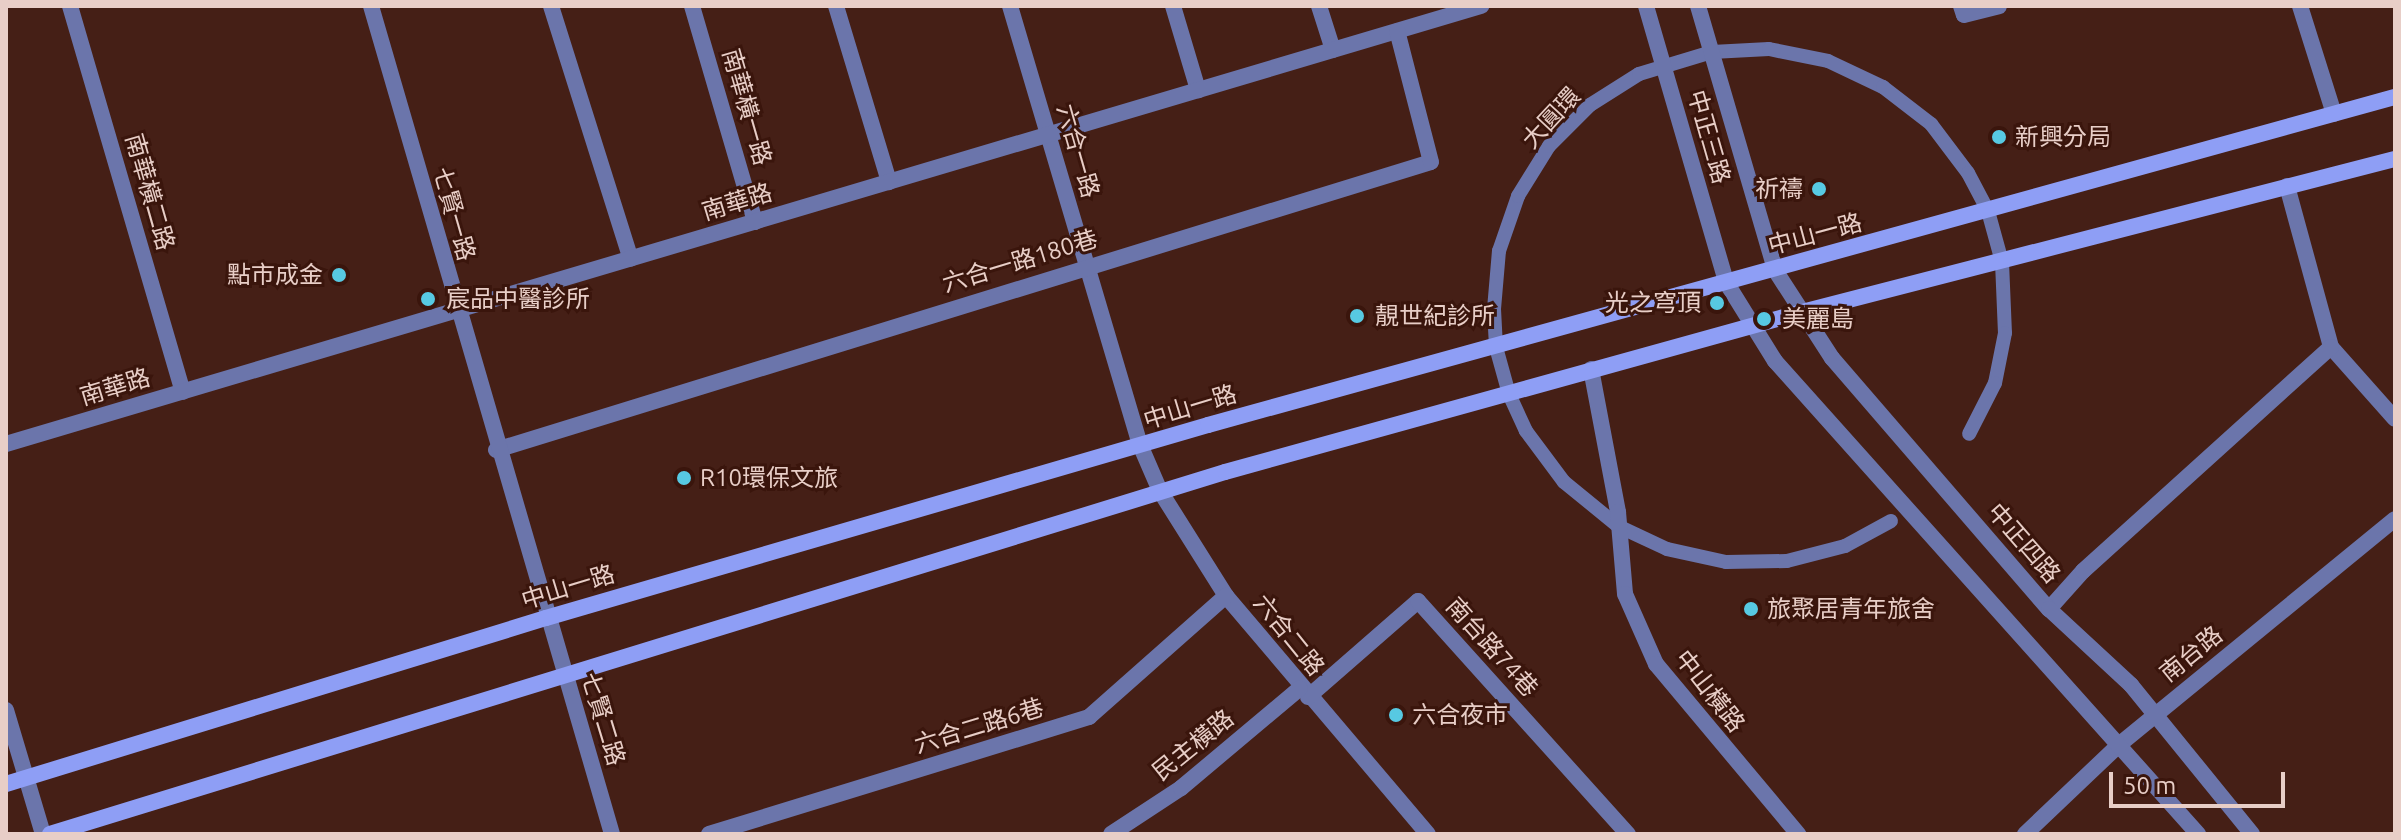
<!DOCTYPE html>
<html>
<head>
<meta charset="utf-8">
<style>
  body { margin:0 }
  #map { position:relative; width:2401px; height:840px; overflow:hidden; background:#451f16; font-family:Ubuntu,"Noto Sans TC",sans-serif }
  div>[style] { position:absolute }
  .pedestrian>* { height:14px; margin:-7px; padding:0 7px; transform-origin:7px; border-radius:7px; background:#6b75ab }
  .minor>* { height:16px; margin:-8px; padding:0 8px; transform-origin:8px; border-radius:8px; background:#6b75ab }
  .tertiary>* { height:16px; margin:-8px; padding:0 8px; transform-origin:8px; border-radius:8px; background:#6b75ab }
  .secondary>* { height:16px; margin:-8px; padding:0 8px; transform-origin:8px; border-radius:8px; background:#8e9ef5 }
  .dots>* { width:22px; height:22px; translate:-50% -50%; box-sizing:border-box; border:4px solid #3a150c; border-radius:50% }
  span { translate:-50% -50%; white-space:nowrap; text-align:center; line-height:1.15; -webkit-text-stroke:6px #3a150c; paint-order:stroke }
  .street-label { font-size:24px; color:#e8cec7 }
  .poi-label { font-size:24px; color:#e8cec7 }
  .left { translate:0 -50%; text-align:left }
  .right { translate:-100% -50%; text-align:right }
  .frame { position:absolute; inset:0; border:8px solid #e8cec7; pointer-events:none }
  .scale { position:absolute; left:2109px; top:772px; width:176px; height:36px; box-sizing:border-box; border:4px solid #e8cec7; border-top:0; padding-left:10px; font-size:24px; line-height:28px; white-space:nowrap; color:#e8cec7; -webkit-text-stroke:6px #3a150c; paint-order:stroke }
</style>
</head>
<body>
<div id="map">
  <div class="pedestrian">
    <i style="left:1891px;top:521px;width:52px;rotate:151.5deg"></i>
    <i style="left:1845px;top:546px;width:60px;rotate:165.5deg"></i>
    <i style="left:1787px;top:561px;width:61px;rotate:179.1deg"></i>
    <i style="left:1726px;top:562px;width:60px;rotate:-167.6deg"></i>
    <i style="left:1667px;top:549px;width:54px;rotate:-154.9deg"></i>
    <i style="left:1618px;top:526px;width:70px;rotate:-140.8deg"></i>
    <i style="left:1564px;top:482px;width:64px;rotate:-126.7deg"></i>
    <i style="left:1526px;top:431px;width:41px;rotate:-114.7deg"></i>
    <i style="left:1509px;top:394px;width:49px;rotate:-105.5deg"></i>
    <i style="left:1496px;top:347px;width:38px;rotate:-93deg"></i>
    <i style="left:1494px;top:309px;width:58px;rotate:-85.1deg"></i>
    <i style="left:1499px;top:251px;width:58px;rotate:-70.9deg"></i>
    <i style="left:1518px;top:196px;width:59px;rotate:-58.2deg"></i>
    <i style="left:1549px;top:146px;width:58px;rotate:-45deg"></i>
    <i style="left:1590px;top:105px;width:58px;rotate:-32.3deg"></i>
    <i style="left:1639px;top:74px;width:76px;rotate:-16.8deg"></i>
    <i style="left:1712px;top:52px;width:57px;rotate:-3deg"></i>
    <i style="left:1769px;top:49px;width:60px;rotate:11.5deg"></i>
    <i style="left:1828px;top:61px;width:61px;rotate:25.3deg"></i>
    <i style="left:1883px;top:87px;width:61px;rotate:37.6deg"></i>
    <i style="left:1931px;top:124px;width:61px;rotate:52.9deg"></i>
    <i style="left:1968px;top:173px;width:43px;rotate:62.2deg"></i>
    <i style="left:1988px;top:211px;width:53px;rotate:74.6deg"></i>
    <i style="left:2002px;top:262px;width:71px;rotate:87.6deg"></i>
    <i style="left:2005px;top:333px;width:51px;rotate:101.3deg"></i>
    <i style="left:1995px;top:383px;width:57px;rotate:117deg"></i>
  </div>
  <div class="minor">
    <i style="left:70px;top:6px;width:402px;rotate:73.7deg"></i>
    <i style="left:551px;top:6px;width:265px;rotate:72.5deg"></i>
    <i style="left:692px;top:6px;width:225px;rotate:73.7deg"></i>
    <i style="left:836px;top:6px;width:184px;rotate:73.2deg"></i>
    <i style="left:1010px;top:6px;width:460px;rotate:73.5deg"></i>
    <i style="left:1141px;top:447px;width:48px;rotate:66.6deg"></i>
    <i style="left:1160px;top:491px;width:124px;rotate:57.8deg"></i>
    <i style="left:1226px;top:596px;width:312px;rotate:49.7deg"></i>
    <i style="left:1173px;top:6px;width:88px;rotate:73.4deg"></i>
    <i style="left:1319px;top:6px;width:46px;rotate:72.3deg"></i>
    <i style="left:1961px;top:6px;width:9px;rotate:72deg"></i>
    <i style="left:1964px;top:15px;width:36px;rotate:-14deg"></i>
    <i style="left:2300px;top:6px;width:113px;rotate:72.5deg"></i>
    <i style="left:2287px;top:186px;width:167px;rotate:74.7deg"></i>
    <i style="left:2331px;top:347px;width:96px;rotate:48.4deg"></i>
    <i style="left:1591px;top:369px;width:146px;rotate:79.3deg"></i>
    <i style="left:1618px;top:512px;width:82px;rotate:85.1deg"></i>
    <i style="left:1625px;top:594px;width:77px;rotate:66.1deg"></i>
    <i style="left:1656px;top:664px;width:222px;rotate:50.1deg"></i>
    <i style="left:6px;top:444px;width:1539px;rotate:-16.54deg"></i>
    <i style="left:496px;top:450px;width:978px;rotate:-17.12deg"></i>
    <i style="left:1431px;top:162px;width:135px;rotate:-104.5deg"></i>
    <i style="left:2049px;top:609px;width:51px;rotate:-48.2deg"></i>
    <i style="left:2083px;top:571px;width:334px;rotate:-42.1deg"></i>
    <i style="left:1308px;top:697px;width:146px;rotate:-41.1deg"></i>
    <i style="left:1418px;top:601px;width:314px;rotate:48deg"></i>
    <i style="left:6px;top:710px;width:129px;rotate:73.4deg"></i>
    <i style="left:709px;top:834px;width:398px;rotate:-17.1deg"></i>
    <i style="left:1089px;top:717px;width:183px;rotate:-41.5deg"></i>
    <i style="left:1111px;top:834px;width:84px;rotate:-33.3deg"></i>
    <i style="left:1181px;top:788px;width:155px;rotate:-40deg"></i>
    <i style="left:2025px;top:834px;width:131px;rotate:-43.5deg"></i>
    <i style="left:2120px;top:744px;width:355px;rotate:-39.3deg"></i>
  </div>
  <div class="tertiary">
    <i style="left:371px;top:6px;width:862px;rotate:73.77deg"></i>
    <i style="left:1646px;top:6px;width:287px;rotate:73.8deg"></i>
    <i style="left:1726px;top:282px;width:93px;rotate:58.2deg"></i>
    <i style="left:1775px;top:361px;width:635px;rotate:48.19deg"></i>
    <i style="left:1698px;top:6px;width:275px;rotate:73.7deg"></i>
    <i style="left:1775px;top:270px;width:105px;rotate:57.1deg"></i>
    <i style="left:1832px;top:358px;width:332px;rotate:49.2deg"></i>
    <i style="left:2049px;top:609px;width:112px;rotate:42.8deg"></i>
    <i style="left:2131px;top:685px;width:192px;rotate:50.9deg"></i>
  </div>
  <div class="secondary">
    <i style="left:6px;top:784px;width:565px;rotate:-17.09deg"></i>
    <i style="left:546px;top:618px;width:690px;rotate:-16.25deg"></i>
    <i style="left:1208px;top:425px;width:1231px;rotate:-15.45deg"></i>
    <i style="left:50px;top:834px;width:1229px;rotate:-17.12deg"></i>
    <i style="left:1225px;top:472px;width:599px;rotate:-15.5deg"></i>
    <i style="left:1802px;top:312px;width:612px;rotate:-14.47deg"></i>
  </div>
  <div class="dots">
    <i style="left:1999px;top:137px;background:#57c9e2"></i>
    <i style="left:1819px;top:189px;background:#57c9e2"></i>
    <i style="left:339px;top:275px;background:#57c9e2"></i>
    <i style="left:428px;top:299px;background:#57c9e2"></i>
    <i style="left:1717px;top:303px;background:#57c9e2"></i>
    <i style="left:1357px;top:316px;background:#57c9e2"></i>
    <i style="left:1764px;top:319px;background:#57c9e2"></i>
    <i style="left:684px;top:478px;background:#57c9e2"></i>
    <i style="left:1751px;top:609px;background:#57c9e2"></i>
    <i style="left:1396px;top:715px;background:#57c9e2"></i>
  </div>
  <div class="street-label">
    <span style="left:747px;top:107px;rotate:74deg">南華橫一路</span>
    <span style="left:1551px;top:118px;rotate:-47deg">大圓環</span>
    <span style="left:1709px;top:137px;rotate:74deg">中正三路</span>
    <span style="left:1078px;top:151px;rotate:74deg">六合一路</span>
    <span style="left:150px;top:192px;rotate:74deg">南華橫二路</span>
    <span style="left:737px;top:202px;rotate:-17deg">南華路</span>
    <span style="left:454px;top:214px;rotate:74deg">七賢一路</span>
    <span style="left:1815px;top:234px;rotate:-15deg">中山一路</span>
    <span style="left:1020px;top:261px;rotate:-17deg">六合一路180巷</span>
    <span style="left:115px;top:387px;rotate:-17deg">南華路</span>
    <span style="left:1190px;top:407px;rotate:-17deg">中山一路</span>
    <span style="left:2024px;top:543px;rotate:49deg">中正四路</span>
    <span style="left:568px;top:587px;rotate:-17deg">中山一路</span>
    <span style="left:1289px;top:635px;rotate:51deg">六合二路</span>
    <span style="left:1492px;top:647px;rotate:48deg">南台路74巷</span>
    <span style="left:2191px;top:654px;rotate:-39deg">南台路</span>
    <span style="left:1710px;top:691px;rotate:52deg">中山橫路</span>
    <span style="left:603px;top:719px;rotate:73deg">七賢二路</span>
    <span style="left:979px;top:726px;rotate:-17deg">六合二路6巷</span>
    <span style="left:1193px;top:745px;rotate:-39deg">民主橫路</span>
  </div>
  <div class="poi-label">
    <span class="left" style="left:2015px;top:137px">新興分局</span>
    <span class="right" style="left:1803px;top:189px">祈禱</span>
    <span class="right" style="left:323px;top:275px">點市成金</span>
    <span class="left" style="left:446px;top:299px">宸品中醫診所</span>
    <span class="right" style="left:1701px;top:303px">光之穹頂</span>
    <span class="left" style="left:1375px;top:316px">靚世紀診所</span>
    <span class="left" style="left:1782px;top:319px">美麗島</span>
    <span class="left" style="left:700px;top:478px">R10環保文旅</span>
    <span class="left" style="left:1767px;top:609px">旅聚居青年旅舍</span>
    <span class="left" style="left:1412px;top:715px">六合夜市</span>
  </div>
  <div class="frame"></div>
  <div class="scale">50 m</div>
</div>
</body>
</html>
